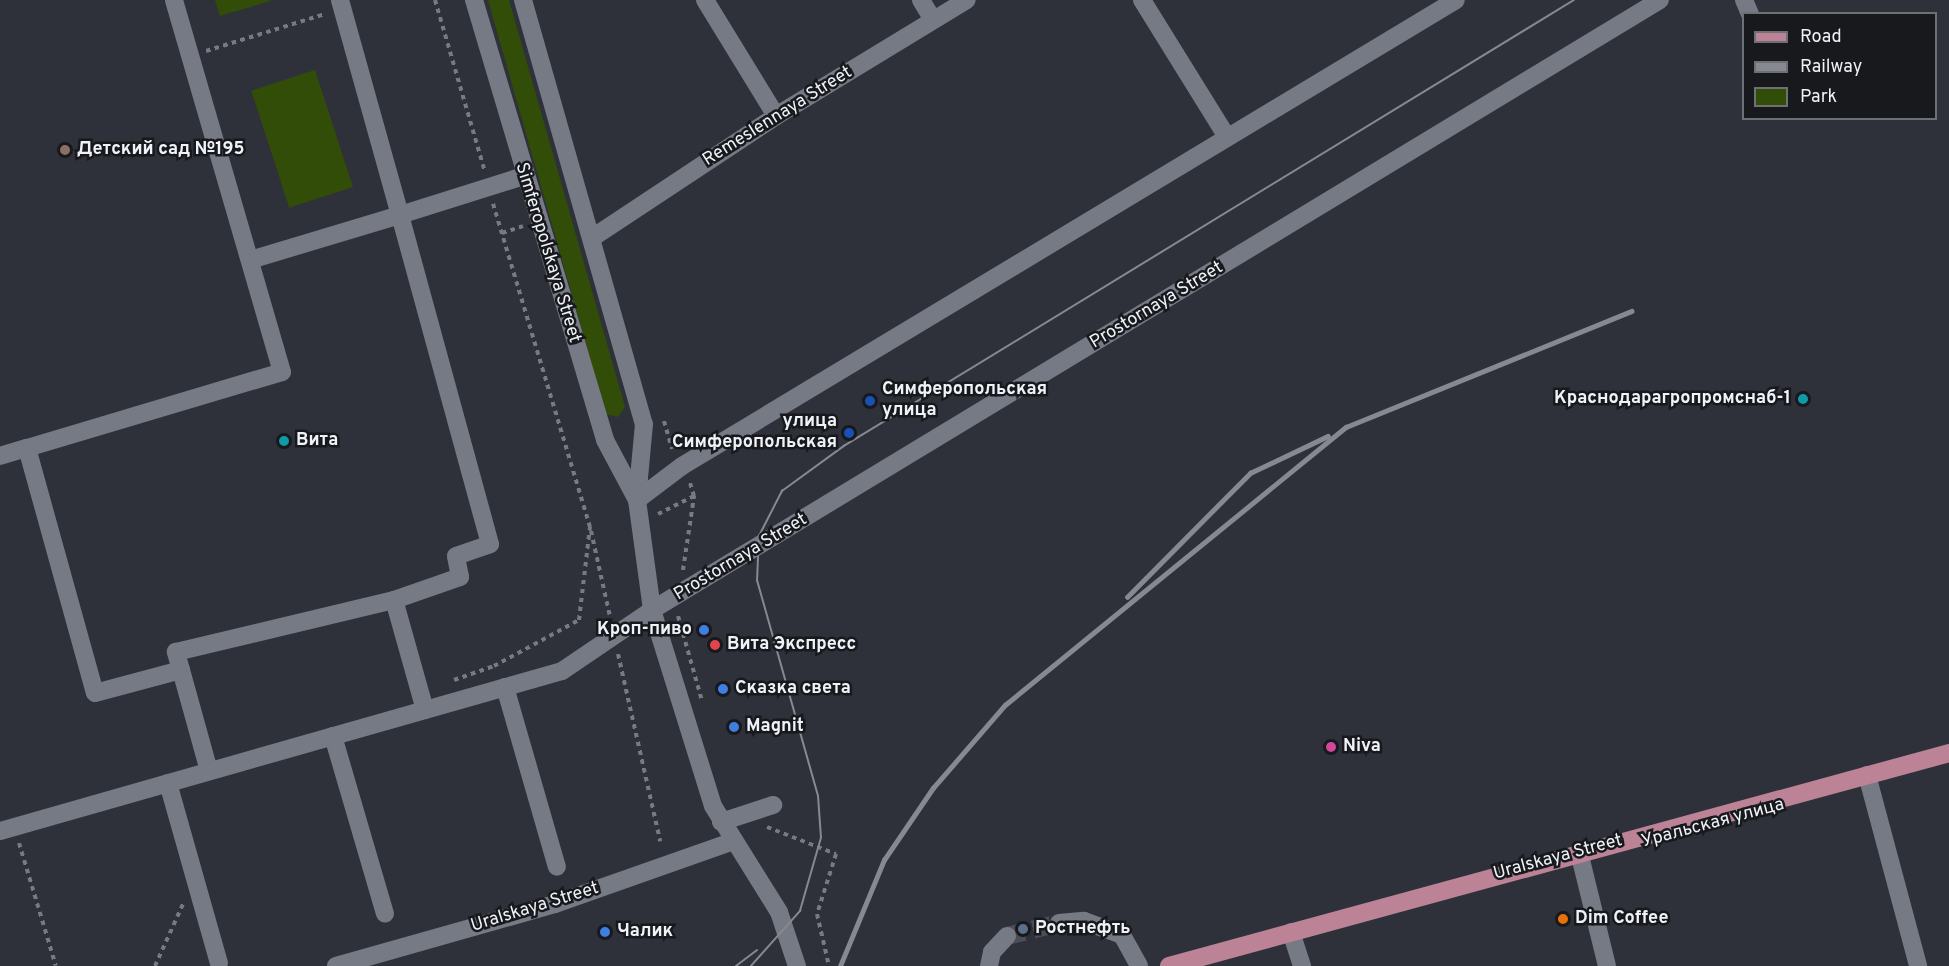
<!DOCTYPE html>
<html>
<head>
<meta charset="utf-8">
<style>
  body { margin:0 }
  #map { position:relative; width:1949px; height:966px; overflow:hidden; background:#2e313a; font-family:Overpass,sans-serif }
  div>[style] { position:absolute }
  .green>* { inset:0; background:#324d08; transform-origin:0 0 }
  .minor-tunnel>* { height:18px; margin-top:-9px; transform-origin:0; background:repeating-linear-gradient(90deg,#4b4e56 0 18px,transparent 0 27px) }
  .path>* { height:4px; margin-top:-2px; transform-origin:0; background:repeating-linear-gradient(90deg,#777a82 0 4.5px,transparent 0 9px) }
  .minor>* { height:18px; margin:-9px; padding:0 9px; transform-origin:9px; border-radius:9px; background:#767a85 }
  .major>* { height:18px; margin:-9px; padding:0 9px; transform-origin:9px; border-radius:9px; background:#bc8296 }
  .tram>* { height:1.5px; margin:-0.75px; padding:0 0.75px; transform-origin:0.75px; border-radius:0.75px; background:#868991 }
  .rail>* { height:4.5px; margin:-2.25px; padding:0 2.25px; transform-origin:2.25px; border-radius:2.25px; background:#868991 }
  .dots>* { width:16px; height:16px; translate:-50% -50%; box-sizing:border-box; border:3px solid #17191d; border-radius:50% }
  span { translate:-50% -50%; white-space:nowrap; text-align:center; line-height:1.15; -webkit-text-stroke:5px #17191d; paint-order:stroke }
  .street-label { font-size:18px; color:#eff2f8 }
  .poi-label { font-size:18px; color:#eff2f8; font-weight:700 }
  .left { translate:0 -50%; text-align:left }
  .right { translate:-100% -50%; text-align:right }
  .legend { position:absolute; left:1742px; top:12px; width:195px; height:108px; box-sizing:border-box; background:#17191d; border:2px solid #6d7075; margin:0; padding:8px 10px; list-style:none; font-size:18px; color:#eff2f8 }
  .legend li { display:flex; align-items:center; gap:12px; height:30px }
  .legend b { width:30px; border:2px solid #6d7075 }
</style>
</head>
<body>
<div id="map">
  <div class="green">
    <i style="clip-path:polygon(215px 0,273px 0,220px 16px)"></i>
    <i style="clip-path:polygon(488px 0,509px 0,625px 407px,618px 417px,606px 414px)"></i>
    <i style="left:315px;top:70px;width:123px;height:67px;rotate:72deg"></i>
  </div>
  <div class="minor-tunnel">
    <i style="left:1007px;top:936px;width:54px;rotate:-14deg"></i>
  </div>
  <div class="path">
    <i style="left:435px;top:0;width:176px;rotate:73.8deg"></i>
    <i style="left:206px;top:51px;width:125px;rotate:-17.3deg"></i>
    <i style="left:502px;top:233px;width:22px;rotate:-18deg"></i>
    <i style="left:664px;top:421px;width:29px;rotate:74deg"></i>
    <i style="left:658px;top:514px;width:40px;rotate:-26.6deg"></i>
    <i style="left:591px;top:531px;width:88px;rotate:77.5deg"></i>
    <i style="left:683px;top:570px;width:75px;rotate:-81.5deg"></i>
    <i style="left:694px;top:496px;width:14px;rotate:-107deg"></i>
    <i style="left:678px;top:616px;width:88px;rotate:74.2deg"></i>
    <i style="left:618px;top:654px;width:192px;rotate:77.3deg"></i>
    <i style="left:454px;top:680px;width:42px;rotate:-19.3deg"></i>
    <i style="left:494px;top:666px;width:97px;rotate:-28.4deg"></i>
    <i style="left:579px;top:620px;width:94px;rotate:-83.3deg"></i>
    <i style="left:590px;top:527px;width:338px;rotate:-106.7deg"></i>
    <i style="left:767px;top:827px;width:74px;rotate:21.4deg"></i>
    <i style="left:836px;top:854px;width:63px;rotate:107.6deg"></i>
    <i style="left:817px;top:914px;width:53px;rotate:77deg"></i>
    <i style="left:19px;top:843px;width:128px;rotate:73.3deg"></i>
    <i style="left:155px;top:966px;width:68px;rotate:-65.7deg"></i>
  </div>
  <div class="minor">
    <i style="left:474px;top:0;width:459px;rotate:73.4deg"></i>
    <i style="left:605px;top:440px;width:68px;rotate:61.9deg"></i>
    <i style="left:523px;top:0;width:441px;rotate:74.1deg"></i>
    <i style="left:644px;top:424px;width:76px;rotate:95.3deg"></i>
    <i style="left:637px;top:500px;width:111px;rotate:82.2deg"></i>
    <i style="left:652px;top:610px;width:205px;rotate:72.7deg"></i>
    <i style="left:713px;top:806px;width:125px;rotate:58.1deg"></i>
    <i style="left:779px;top:912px;width:57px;rotate:71.6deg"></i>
    <i style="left:705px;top:0;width:136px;rotate:58.5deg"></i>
    <i style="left:921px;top:0;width:23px;rotate:59deg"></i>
    <i style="left:1142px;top:0;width:161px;rotate:58.2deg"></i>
    <i style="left:1744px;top:0;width:15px;rotate:67deg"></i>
    <i style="left:592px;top:238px;width:221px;rotate:-33.5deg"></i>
    <i style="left:776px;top:116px;width:223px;rotate:-31.3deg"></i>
    <i style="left:250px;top:260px;width:157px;rotate:-16.7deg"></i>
    <i style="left:400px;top:215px;width:223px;rotate:-105.6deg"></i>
    <i style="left:27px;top:448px;width:266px;rotate:-16.6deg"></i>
    <i style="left:282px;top:372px;width:387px;rotate:-106.2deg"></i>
    <i style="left:0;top:456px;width:28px;rotate:-17deg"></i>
    <i style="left:27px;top:448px;width:254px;rotate:74.5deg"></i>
    <i style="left:95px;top:693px;width:89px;rotate:-15deg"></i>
    <i style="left:181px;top:670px;width:105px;rotate:74.5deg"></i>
    <i style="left:637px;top:500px;width:56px;rotate:-37.1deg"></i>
    <i style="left:682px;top:466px;width:903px;rotate:-31.05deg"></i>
    <i style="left:181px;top:670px;width:19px;rotate:-106deg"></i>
    <i style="left:176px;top:652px;width:224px;rotate:-13.4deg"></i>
    <i style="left:505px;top:687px;width:187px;rotate:73.9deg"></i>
    <i style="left:425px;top:710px;width:114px;rotate:-105.7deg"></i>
    <i style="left:394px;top:600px;width:70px;rotate:-19.2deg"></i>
    <i style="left:460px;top:577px;width:21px;rotate:-101deg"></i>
    <i style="left:456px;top:556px;width:36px;rotate:-19deg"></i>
    <i style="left:490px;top:544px;width:341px;rotate:-105.3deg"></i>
    <i style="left:400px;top:215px;width:130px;rotate:-17.5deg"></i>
    <i style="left:333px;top:736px;width:185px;rotate:73.7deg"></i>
    <i style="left:1867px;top:775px;width:198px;rotate:75deg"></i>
    <i style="left:168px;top:783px;width:187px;rotate:74.2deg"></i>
    <i style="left:721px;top:822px;width:55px;rotate:-18.1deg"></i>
    <i style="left:0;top:831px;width:584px;rotate:-15.89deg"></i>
    <i style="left:562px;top:671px;width:109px;rotate:-34.1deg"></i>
    <i style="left:652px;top:610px;width:1178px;rotate:-31.18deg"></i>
    <i style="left:1579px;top:852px;width:117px;rotate:76.2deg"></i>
    <i style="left:1059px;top:923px;width:25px;rotate:-5deg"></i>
    <i style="left:1084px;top:921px;width:40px;rotate:20.2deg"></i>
    <i style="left:1122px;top:935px;width:35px;rotate:61deg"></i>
    <i style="left:1291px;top:932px;width:36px;rotate:72deg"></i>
    <i style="left:336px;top:966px;width:228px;rotate:-15.8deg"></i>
    <i style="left:555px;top:904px;width:187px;rotate:-19.4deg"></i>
    <i style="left:989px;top:966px;width:14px;rotate:-78deg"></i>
    <i style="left:992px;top:952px;width:22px;rotate:-47deg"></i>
  </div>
  <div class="major">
    <i style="left:1169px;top:966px;width:809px;rotate:-15.27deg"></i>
  </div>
  <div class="tram">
    <i style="left:736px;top:966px;width:26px;rotate:-37deg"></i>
    <i style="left:751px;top:966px;width:74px;rotate:-48.3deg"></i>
    <i style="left:800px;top:911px;width:76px;rotate:-74deg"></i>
    <i style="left:821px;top:838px;width:42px;rotate:-94.1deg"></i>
    <i style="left:818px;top:796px;width:223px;rotate:-105.8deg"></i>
    <i style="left:757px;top:581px;width:45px;rotate:-87.5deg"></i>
    <i style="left:759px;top:536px;width:51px;rotate:-62.9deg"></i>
    <i style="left:782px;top:491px;width:77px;rotate:-36deg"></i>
    <i style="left:844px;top:446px;width:855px;rotate:-31.42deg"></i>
  </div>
  <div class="rail">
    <i style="left:1127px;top:597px;width:175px;rotate:-45.2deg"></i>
    <i style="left:1250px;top:473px;width:86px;rotate:-25.4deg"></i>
    <i style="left:840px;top:966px;width:115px;rotate:-67.5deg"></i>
    <i style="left:884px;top:860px;width:87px;rotate:-55.8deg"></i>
    <i style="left:933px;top:788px;width:110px;rotate:-49.1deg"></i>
    <i style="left:1005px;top:705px;width:440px;rotate:-39.2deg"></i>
    <i style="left:1346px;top:427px;width:308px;rotate:-22.1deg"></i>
  </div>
  <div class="dots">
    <i style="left:65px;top:150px;background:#8d6e63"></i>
    <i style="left:1803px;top:399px;background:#0f9aa8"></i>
    <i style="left:870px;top:401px;background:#1a4fb4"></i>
    <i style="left:849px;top:433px;background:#1a4fb4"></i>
    <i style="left:284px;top:441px;background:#0f9aa8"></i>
    <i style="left:704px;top:630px;background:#3f7fe0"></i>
    <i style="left:715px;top:645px;background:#e0444e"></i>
    <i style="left:723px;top:689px;background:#3f7fe0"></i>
    <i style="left:734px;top:727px;background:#3f7fe0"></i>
    <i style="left:1331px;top:747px;background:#d1479c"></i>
    <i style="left:1563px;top:919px;background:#e8710a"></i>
    <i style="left:1023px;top:929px;background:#5c6f8a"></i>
    <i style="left:605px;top:932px;background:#3f7fe0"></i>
  </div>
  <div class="street-label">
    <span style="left:778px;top:117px;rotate:-32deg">Remeslennaya Street</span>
    <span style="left:547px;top:253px;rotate:73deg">Simferopolskaya Street</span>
    <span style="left:1157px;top:306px;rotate:-31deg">Prostornaya Street</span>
    <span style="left:741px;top:558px;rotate:-31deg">Prostornaya Street</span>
    <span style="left:1713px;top:824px;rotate:-15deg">Уральская улица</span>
    <span style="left:1558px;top:858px;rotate:-15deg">Uralskaya Street</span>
    <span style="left:535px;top:908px;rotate:-17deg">Uralskaya Street</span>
  </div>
  <div class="poi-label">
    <span class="left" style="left:77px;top:150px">Детский сад №195</span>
    <span class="left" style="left:882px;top:401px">Симферопольская<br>улица</span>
    <span class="right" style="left:1791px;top:399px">Краснодарагропромснаб-1</span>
    <span class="right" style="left:837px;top:433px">улица<br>Симферопольская</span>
    <span class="left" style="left:296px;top:441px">Вита</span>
    <span class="right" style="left:692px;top:630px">Кроп-пиво</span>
    <span class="left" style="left:727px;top:645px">Вита Экспресс</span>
    <span class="left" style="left:735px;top:689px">Сказка света</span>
    <span class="left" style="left:746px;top:727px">Magnit</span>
    <span class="left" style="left:1343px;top:747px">Niva</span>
    <span class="left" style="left:1575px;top:919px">Dim Coffee</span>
    <span class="left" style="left:1035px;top:929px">Ростнефть</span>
    <span class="left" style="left:617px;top:932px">Чалик</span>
  </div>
  <ul class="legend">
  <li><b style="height:8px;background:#bc8296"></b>Road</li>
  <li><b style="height:8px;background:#868991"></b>Railway</li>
  <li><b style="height:16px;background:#324d08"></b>Park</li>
  </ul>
</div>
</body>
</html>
